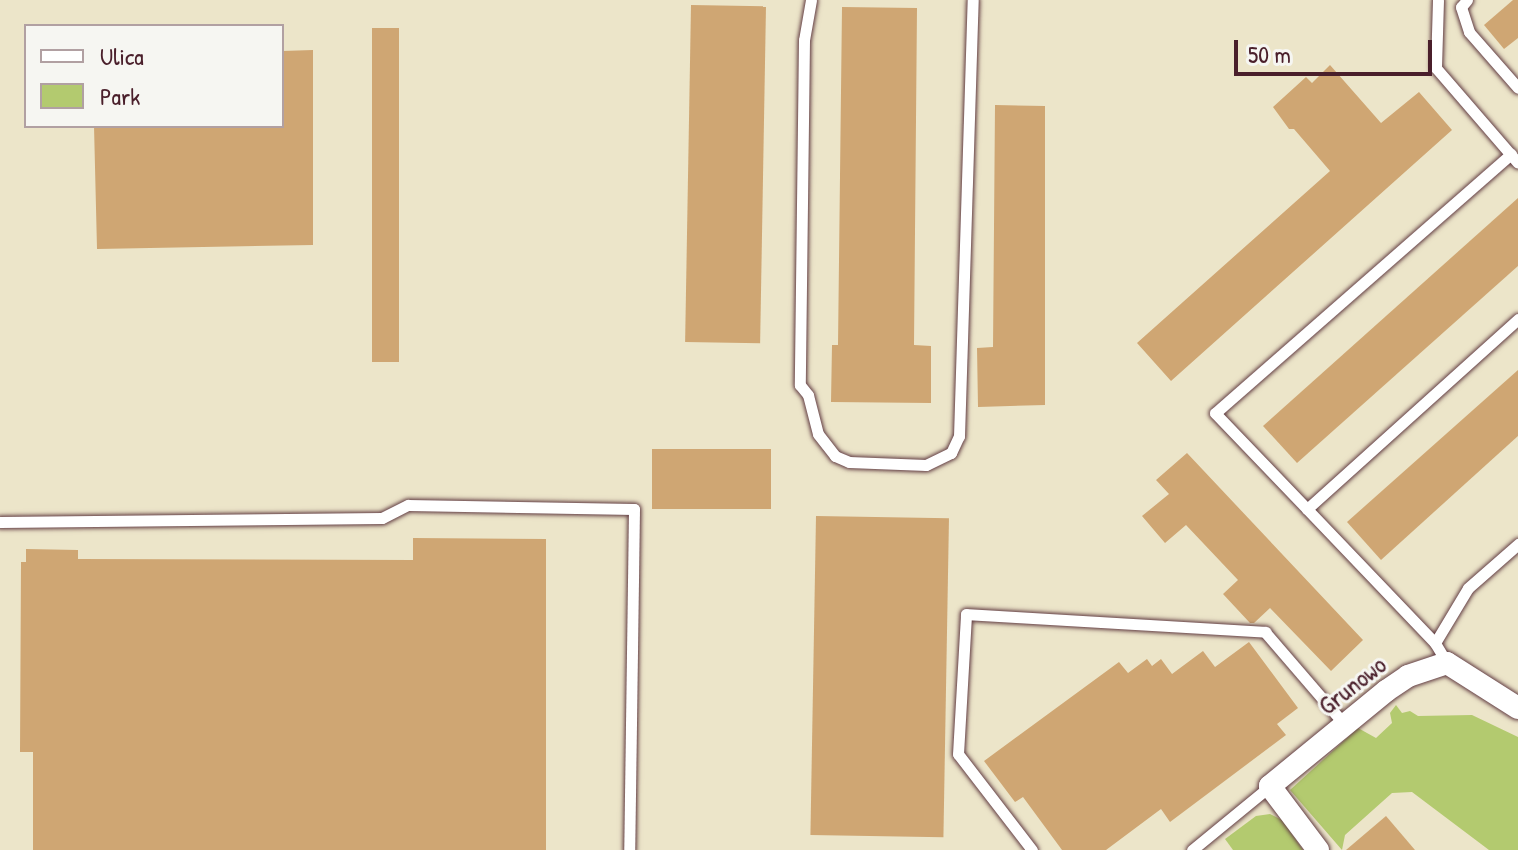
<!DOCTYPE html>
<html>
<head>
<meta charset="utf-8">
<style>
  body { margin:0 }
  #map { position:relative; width:1518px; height:850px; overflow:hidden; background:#ece5c9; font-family:"Patrick Hand",sans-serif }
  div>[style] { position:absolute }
  .green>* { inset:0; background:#b3ca6f }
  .building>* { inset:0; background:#cfa673; transform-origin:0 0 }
  .roads { filter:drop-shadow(0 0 2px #623d43) drop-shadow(0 0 2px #623d43) }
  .lane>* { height:11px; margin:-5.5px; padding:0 5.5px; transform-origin:5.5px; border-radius:5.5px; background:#fff }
  .street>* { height:22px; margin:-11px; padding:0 11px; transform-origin:11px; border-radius:11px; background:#fff }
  span { translate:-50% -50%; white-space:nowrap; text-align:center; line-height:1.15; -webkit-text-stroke:6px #f6f6f2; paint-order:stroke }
  .street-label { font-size:26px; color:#4a1f2b }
  .legend { position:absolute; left:24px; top:24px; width:260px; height:104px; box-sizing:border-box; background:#f6f6f2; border:2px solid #b1a0a2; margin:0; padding:10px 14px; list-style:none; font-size:24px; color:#4a1f2b }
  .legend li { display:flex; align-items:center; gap:16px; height:40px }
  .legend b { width:40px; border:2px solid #b1a0a2 }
  .scale { position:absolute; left:1234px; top:40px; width:198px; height:36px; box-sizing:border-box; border:4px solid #4a1f2b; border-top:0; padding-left:10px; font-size:24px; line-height:28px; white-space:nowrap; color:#4a1f2b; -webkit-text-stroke:6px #f6f6f2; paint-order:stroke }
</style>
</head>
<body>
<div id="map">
  <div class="green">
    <i style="clip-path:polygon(1396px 705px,1402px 713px,1410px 711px,1418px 716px,1472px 715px,1518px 737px,1518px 850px,1489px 850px,1412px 792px,1392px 793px,1345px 835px,1342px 850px,1290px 790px,1358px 728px,1376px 738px,1392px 723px,1390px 713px)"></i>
    <i style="clip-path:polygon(1270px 814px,1282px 820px,1303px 850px,1233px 850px,1225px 839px,1256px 816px)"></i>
  </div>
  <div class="building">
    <i style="clip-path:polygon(1513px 0,1518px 0,1518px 38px,1504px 49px,1484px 25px)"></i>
    <i style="left:691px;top:5px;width:75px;height:337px;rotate:1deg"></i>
    <i style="clip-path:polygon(842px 7px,917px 8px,914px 345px,931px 346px,931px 403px,831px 402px,832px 345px,838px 345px)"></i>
    <i style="left:372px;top:28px;width:27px;height:334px"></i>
    <i style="clip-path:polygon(313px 50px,313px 245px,97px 249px,94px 126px,282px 126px,282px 51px)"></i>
    <i style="clip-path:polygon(1330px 65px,1381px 123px,1419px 92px,1452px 130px,1171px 381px,1137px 343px,1330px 171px,1294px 129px,1289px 129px,1273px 107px,1306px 77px,1312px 83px)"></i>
    <i style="clip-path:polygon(995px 105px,1045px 106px,1045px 405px,978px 407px,977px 348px,993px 347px)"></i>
    <i style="clip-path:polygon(1518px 198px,1518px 266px,1297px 463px,1263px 426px)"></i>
    <i style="clip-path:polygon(1518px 370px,1518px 436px,1381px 560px,1347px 522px)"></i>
    <i style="left:652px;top:449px;width:119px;height:60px"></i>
    <i style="clip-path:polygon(1187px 453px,1363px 640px,1331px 671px,1270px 608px,1254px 623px,1250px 623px,1223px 594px,1238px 580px,1186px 525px,1165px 543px,1142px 516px,1169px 494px,1156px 480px)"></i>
    <i style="left:816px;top:516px;width:133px;height:319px;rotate:1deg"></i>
    <i style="clip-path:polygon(413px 538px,546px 539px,546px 850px,33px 850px,33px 752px,20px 752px,21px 562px,26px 562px,26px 549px,78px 550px,78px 559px,413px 560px)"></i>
    <i style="clip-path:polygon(1249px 642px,1298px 708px,1277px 724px,1286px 735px,1170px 822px,1161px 809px,1106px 850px,1062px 850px,1023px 797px,1015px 802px,984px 761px,1119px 662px,1128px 673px,1147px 659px,1152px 666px,1161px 659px,1172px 674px,1203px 651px,1215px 667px)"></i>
    <i style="clip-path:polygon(1386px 816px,1415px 850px,1346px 850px)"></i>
  </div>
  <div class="roads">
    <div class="lane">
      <i style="left:811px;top:0;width:41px;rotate:99.9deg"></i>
      <i style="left:804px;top:40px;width:345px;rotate:90.7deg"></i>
      <i style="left:800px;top:385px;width:13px;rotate:51deg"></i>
      <i style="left:808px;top:395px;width:40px;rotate:75.6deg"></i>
      <i style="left:818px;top:434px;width:28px;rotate:52deg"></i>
      <i style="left:835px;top:456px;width:15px;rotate:23deg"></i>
      <i style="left:849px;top:462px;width:77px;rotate:2.2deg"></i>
      <i style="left:926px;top:465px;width:28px;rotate:-26deg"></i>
      <i style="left:951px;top:453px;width:19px;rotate:-65deg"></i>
      <i style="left:959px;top:436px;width:436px;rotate:-88.2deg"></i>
      <i style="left:1438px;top:0;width:68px;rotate:91.7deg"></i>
      <i style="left:1436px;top:68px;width:125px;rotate:49.2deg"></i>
      <i style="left:1467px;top:0;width:9px;rotate:131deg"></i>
      <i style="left:1461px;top:7px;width:26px;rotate:72deg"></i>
      <i style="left:1469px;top:32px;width:74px;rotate:48.8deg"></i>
      <i style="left:1511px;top:154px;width:393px;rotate:138.8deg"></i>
      <i style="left:1215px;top:413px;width:133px;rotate:46.2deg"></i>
      <i style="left:1307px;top:509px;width:284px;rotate:-42deg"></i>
      <i style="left:1307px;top:509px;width:185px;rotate:46.3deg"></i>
      <i style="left:0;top:522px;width:382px;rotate:-0.6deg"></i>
      <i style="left:382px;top:518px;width:29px;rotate:-27deg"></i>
      <i style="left:408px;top:505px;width:226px;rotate:1deg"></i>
      <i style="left:634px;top:509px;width:341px;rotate:90.8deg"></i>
      <i style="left:1447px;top:663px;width:23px;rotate:-121deg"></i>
      <i style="left:1435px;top:643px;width:64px;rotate:-59deg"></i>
      <i style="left:1468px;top:588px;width:67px;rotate:-41.3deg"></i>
      <i style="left:1032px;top:850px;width:121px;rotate:-127.6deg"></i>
      <i style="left:958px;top:754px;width:140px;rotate:-86.7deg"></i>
      <i style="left:966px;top:614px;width:300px;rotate:3.4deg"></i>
      <i style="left:1265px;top:632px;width:123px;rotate:49.3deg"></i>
      <i style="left:1192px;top:850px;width:101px;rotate:-39.4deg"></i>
    </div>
    <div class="street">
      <i style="left:1318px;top:850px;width:80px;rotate:-126.9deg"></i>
      <i style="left:1270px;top:786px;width:150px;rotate:-39.3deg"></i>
      <i style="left:1386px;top:691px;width:27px;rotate:-34deg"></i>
      <i style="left:1408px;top:676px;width:41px;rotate:-18.4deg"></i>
      <i style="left:1447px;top:663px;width:84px;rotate:32.4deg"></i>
    </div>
  </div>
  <div class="street-label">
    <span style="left:1352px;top:685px;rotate:-38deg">Grunowo</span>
  </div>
  <ul class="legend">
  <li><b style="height:10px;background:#fff"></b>Ulica</li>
  <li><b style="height:22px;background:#b3ca6f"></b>Park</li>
  </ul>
  <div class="scale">50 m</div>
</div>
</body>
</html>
